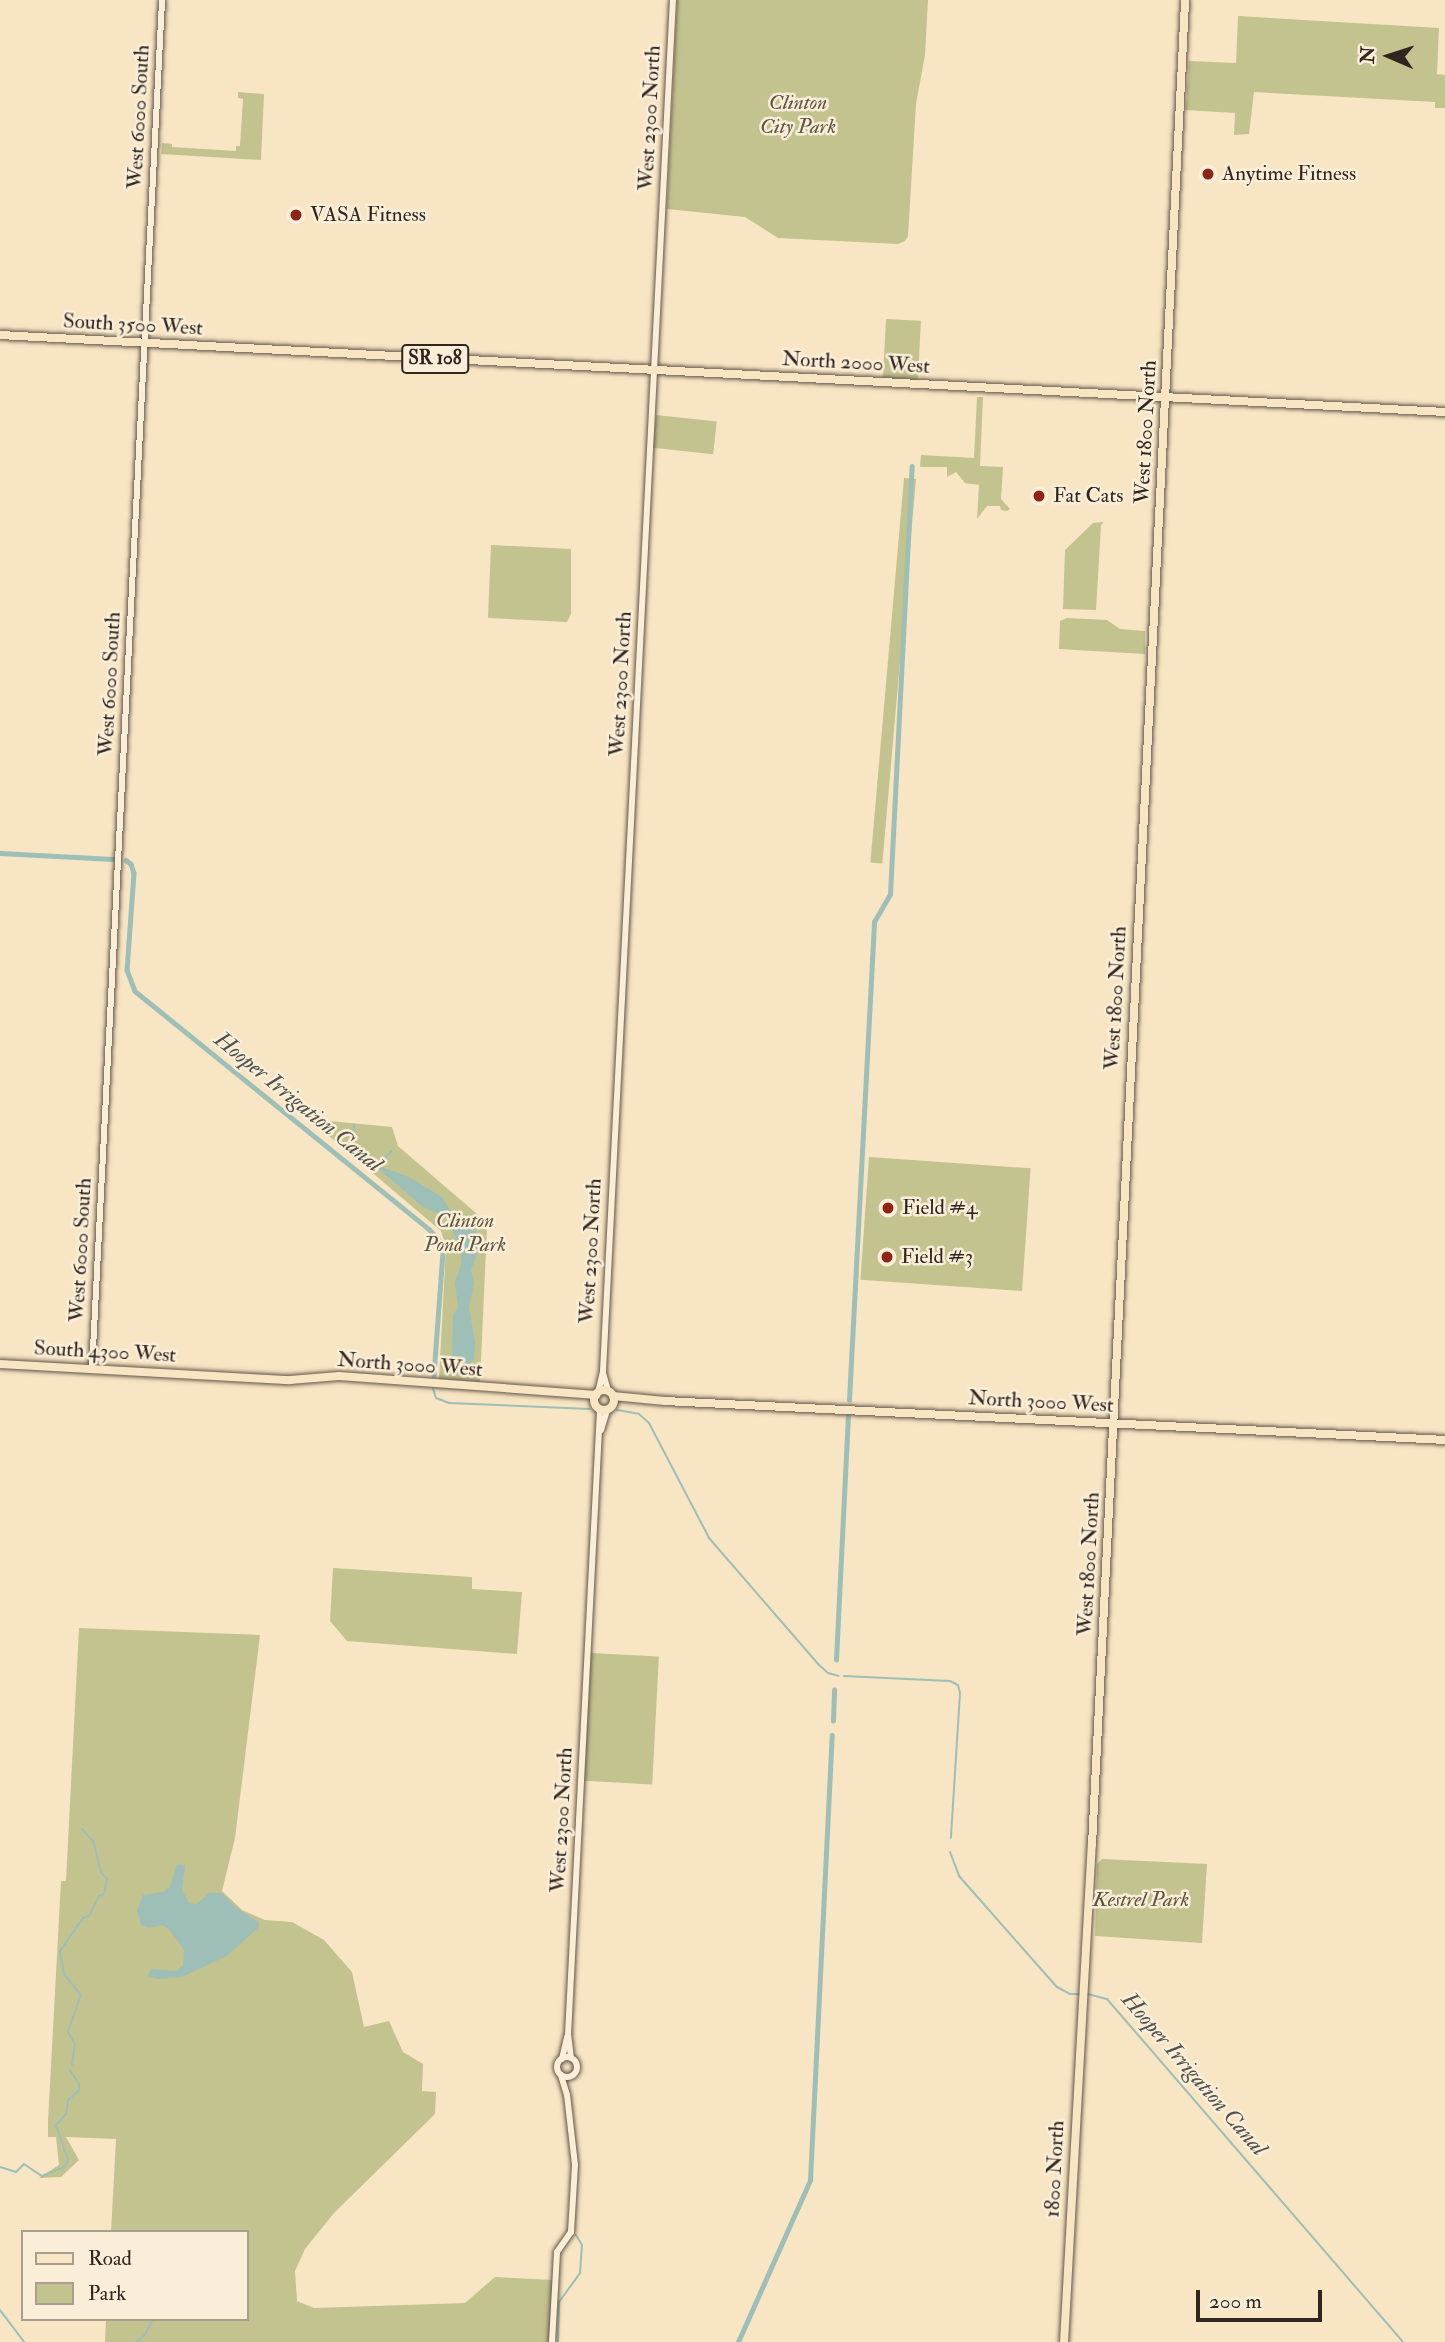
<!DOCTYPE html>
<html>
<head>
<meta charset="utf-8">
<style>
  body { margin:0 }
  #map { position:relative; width:1445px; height:2342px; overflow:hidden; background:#f8e5c3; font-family:"IM FELL Double Pica",serif }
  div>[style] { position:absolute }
  .green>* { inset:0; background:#c3c38f; transform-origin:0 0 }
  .water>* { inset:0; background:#9ebeb8 }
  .stream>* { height:2px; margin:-1px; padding:0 1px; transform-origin:1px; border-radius:1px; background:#9ebeb8 }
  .canal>* { height:4.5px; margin:-2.25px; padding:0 2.25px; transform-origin:2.25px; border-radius:2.25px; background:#9ebeb8 }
  .roads { filter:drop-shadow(0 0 2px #635548) drop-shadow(0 0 2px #635548) }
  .minor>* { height:6px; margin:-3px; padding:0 3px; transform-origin:3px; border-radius:3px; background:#faeed8 }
  .minor>.ring { margin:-3px; padding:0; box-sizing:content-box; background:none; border:6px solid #faeed8; border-radius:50% }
  .major>* { height:8px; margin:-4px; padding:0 4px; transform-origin:4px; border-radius:4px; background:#f8e5c3 }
  .major>.ring { margin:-4px; padding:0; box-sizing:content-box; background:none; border:8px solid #f8e5c3; border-radius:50% }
  .dots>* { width:19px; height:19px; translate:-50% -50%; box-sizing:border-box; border:4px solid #faeed8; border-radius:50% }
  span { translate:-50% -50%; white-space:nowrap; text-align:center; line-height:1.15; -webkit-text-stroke:5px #faeed8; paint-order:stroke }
  .shield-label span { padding:2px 5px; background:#faeed8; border:2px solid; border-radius:5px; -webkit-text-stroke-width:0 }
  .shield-label { font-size:19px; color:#31251f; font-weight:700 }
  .park-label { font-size:21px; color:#5d5441; font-style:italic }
  .street-label { font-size:21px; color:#31251f }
  .poi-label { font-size:21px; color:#31251f }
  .left { translate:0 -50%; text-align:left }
  .water-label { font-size:23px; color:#52534d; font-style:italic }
  .legend { position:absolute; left:21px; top:2230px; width:228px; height:91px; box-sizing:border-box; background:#faeed8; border:2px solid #aa9e8e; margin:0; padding:9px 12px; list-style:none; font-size:21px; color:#31251f }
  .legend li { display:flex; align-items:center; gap:14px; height:35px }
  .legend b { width:35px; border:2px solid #aa9e8e }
  .north { position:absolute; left:1354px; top:21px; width:70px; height:70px; -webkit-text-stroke:5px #faeed8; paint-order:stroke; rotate:273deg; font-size:19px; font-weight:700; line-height:28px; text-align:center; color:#31251f }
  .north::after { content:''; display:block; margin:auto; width:24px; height:32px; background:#31251f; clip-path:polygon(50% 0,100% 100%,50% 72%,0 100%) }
  .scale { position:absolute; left:1196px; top:2290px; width:126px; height:32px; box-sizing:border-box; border:4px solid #31251f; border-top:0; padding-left:9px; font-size:21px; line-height:24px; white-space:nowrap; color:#31251f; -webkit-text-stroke:5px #faeed8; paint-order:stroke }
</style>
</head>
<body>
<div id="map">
  <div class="green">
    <i style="clip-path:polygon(677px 0,928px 0,925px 55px,916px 104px,908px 236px,905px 241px,898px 244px,778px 238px,745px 217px,667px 209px)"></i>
    <i style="clip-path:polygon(1238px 16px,1439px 28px,1437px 74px,1445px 75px,1445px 108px,1435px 108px,1435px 102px,1254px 92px,1249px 134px,1234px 135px,1235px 113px,1186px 110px,1189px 61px,1236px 63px)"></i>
    <i style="clip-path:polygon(238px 92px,264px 94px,261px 160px,161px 154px,162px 143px,172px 144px,172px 147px,236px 151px,236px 146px,240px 146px,243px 99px,238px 98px)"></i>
    <i style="left:886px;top:319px;width:35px;height:60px;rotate:3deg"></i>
    <i style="clip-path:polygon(977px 397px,983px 397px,980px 466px,1003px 467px,1001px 499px,1010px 509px,1007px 511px,1001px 510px,1000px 506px,987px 506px,977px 519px,979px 485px,965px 483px,956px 472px,947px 477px,947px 467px,920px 467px,921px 455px,974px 458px)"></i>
    <i style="left:656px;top:415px;width:61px;height:33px;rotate:6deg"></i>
    <i style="left:904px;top:478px;width:12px;height:386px;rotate:5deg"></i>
    <i style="clip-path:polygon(1104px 522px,1101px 525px,1096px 610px,1063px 609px,1065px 550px,1093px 523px)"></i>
    <i style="clip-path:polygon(491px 545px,571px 549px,571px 614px,567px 622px,488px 618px)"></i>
    <i style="clip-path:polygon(1067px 618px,1107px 620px,1120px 629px,1145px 631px,1145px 654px,1059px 649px,1060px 621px)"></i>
    <i style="clip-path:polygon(309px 1119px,392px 1127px,398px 1146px,484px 1220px,487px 1228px,480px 1382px,439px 1379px,446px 1246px,441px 1231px)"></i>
    <i style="left:869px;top:1157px;width:162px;height:123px;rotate:4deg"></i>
    <i style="clip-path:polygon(333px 1568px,472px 1577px,472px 1589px,522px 1592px,517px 1654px,347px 1641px,330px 1621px)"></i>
    <i style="clip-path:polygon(79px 1628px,260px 1635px,235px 1838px,222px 1891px,242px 1910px,265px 1920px,292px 1922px,324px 1940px,352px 1972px,364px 2027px,389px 2021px,403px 2052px,423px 2064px,422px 2091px,436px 2092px,435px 2114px,334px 2213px,305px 2249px,295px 2271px,297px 2301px,314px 2308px,465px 2303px,495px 2277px,553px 2280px,550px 2342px,105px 2342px,106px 2319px,247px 2319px,247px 2232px,111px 2232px,116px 2139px,66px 2137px,79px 2160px,61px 2177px,39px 2178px,59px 2165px,56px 2137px,48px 2137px,48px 2121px,61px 1881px,66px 1881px)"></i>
    <i style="left:591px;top:1653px;width:68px;height:128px;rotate:3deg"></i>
    <i style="clip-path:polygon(1102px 1859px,1207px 1864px,1202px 1943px,1095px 1936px,1097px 1864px)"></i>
  </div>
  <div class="water">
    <i style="clip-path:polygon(373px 1164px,409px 1177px,442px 1197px,452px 1213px,467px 1216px,474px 1224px,479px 1248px,471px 1270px,474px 1283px,469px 1307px,475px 1342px,474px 1360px,469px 1364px,456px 1363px,452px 1355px,453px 1315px,458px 1307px,455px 1283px,462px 1261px,451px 1224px,445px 1216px,424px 1208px)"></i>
    <i style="clip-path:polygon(177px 1864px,185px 1865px,182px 1890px,189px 1903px,197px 1904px,209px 1893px,222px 1893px,238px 1909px,259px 1922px,259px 1927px,227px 1956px,182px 1977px,157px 1979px,148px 1976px,151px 1969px,176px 1971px,183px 1965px,184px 1950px,169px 1929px,162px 1925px,149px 1928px,141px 1925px,137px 1910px,143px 1895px,163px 1892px,170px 1887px)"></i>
  </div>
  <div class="stream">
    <i style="left:354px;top:1125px;width:21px;rotate:95deg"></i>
    <i style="left:352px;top:1146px;width:28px;rotate:41deg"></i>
    <i style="left:383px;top:1159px;width:12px;rotate:-42deg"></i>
    <i style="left:380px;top:1166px;width:4px;rotate:-63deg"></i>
    <i style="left:433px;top:1389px;width:9px;rotate:72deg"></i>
    <i style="left:436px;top:1398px;width:14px;rotate:21deg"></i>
    <i style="left:449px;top:1403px;width:141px;rotate:2.4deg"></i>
    <i style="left:617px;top:1410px;width:22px;rotate:10deg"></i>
    <i style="left:639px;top:1414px;width:13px;rotate:42deg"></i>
    <i style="left:649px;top:1423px;width:130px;rotate:62.4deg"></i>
    <i style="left:709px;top:1538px;width:167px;rotate:49.1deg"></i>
    <i style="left:818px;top:1664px;width:13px;rotate:42deg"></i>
    <i style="left:828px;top:1673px;width:11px;rotate:15deg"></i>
    <i style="left:844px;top:1676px;width:106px;rotate:2.7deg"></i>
    <i style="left:950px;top:1681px;width:9px;rotate:27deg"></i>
    <i style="left:958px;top:1685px;width:8px;rotate:76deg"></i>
    <i style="left:960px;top:1693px;width:145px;rotate:93.6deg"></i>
    <i style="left:950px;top:1852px;width:26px;rotate:69deg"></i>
    <i style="left:959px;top:1876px;width:148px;rotate:48.6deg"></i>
    <i style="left:1057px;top:1987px;width:15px;rotate:28deg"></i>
    <i style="left:1070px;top:1994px;width:9px"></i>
    <i style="left:1088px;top:1994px;width:20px;rotate:15deg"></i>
    <i style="left:1107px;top:1999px;width:453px;rotate:49.2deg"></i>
    <i style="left:72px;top:2065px;width:21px;rotate:-82deg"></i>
    <i style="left:75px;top:2044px;width:14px;rotate:-120deg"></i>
    <i style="left:68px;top:2032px;width:39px;rotate:-71deg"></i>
    <i style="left:81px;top:1995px;width:27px;rotate:-129deg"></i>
    <i style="left:64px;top:1974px;width:23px;rotate:-100deg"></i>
    <i style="left:60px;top:1951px;width:40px;rotate:-55.1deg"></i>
    <i style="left:83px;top:1918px;width:6px;rotate:-18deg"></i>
    <i style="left:89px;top:1916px;width:22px;rotate:-63deg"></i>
    <i style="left:99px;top:1896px;width:5px;rotate:-22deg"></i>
    <i style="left:104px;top:1894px;width:15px;rotate:-79deg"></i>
    <i style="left:107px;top:1879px;width:9px;rotate:-131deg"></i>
    <i style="left:101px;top:1872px;width:32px;rotate:-104deg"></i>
    <i style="left:93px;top:1841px;width:16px;rotate:-133deg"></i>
    <i style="left:0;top:2167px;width:17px;rotate:17deg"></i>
    <i style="left:16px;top:2172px;width:11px;rotate:-45deg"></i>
    <i style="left:24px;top:2164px;width:22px;rotate:34deg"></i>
    <i style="left:42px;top:2176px;width:24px;rotate:-22deg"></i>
    <i style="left:64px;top:2167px;width:8px;rotate:-60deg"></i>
    <i style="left:68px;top:2160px;width:37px;rotate:-109deg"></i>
    <i style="left:56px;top:2125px;width:15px;rotate:-48deg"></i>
    <i style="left:66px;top:2114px;width:14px;rotate:-82deg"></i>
    <i style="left:68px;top:2100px;width:15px;rotate:-42deg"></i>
    <i style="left:79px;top:2090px;width:6px;rotate:-90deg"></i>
    <i style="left:79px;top:2084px;width:17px;rotate:-123deg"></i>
    <i style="left:0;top:2310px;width:40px;rotate:53deg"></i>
    <i style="left:136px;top:2342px;width:10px;rotate:-37deg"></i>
    <i style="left:144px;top:2336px;width:19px;rotate:-62deg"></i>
    <i style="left:558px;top:2342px;width:40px;rotate:-88.6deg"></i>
    <i style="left:559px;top:2302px;width:36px;rotate:-54deg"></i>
    <i style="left:580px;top:2273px;width:28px;rotate:-86deg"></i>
    <i style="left:582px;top:2245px;width:12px;rotate:-121deg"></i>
  </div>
  <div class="canal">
    <i style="left:0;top:853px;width:113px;rotate:3deg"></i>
    <i style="left:126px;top:860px;width:6px;rotate:39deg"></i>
    <i style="left:131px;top:864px;width:9px;rotate:72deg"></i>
    <i style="left:134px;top:873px;width:97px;rotate:94.1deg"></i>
    <i style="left:127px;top:970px;width:22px;rotate:69deg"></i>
    <i style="left:135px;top:991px;width:378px;rotate:39deg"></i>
    <i style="left:429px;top:1229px;width:16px;rotate:47deg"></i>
    <i style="left:440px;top:1241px;width:11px;rotate:75deg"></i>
    <i style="left:443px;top:1252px;width:123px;rotate:94.2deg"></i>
    <i style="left:849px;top:1400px;width:479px;rotate:-87deg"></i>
    <i style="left:874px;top:922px;width:32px;rotate:-60deg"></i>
    <i style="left:890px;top:894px;width:428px;rotate:-87.1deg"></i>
    <i style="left:836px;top:1660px;width:243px;rotate:-87.2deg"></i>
    <i style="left:833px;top:1721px;width:31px;rotate:-88deg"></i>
    <i style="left:738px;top:2342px;width:177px;rotate:-66deg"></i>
    <i style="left:810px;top:2180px;width:445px;rotate:-87.2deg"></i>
  </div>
  <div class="roads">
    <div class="minor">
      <i style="left:92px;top:1369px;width:1371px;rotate:-87.07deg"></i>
      <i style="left:603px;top:1373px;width:19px;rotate:74deg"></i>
      <i style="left:598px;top:1393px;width:23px;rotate:-77deg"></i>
      <i style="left:603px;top:1371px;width:1373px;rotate:-87.08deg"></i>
      <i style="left:601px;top:1430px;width:21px;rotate:-73deg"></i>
      <i class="ring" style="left:557px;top:2057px;width:14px;height:14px"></i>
      <i style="left:571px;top:2058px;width:23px;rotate:-97deg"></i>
      <i style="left:568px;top:2035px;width:626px;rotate:-87.07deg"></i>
      <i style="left:562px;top:2059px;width:23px;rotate:-77deg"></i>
      <i style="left:552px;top:2342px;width:90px;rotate:-86.8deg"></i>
      <i style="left:557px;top:2252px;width:24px;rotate:-55deg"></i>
      <i style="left:571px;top:2232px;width:67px;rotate:-86.6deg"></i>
      <i style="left:575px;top:2165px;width:70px;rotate:-96.5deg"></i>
      <i style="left:567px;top:2095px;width:21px;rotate:-107deg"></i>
    </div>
    <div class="major">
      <i style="left:0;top:335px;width:1447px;rotate:3.05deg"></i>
      <i style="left:0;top:1364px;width:290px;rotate:3.2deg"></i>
      <i style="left:290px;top:1380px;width:49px;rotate:-4.7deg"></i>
      <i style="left:339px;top:1376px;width:258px;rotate:4.2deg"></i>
      <i class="ring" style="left:594px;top:1390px;width:12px;height:12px"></i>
      <i style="left:613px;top:1396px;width:52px;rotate:5.5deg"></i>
      <i style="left:665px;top:1401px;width:781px;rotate:2.86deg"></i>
      <i style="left:1064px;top:2342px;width:498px;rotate:-86.8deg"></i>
      <i style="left:1092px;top:1845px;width:1847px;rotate:-87.11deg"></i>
    </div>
  </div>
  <div class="dots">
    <i style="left:1208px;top:174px;background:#8f2418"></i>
    <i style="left:296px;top:215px;background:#8f2418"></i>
    <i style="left:1039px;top:496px;background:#8f2418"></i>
    <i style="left:888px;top:1208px;background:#8f2418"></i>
    <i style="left:887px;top:1257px;background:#8f2418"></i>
  </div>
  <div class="shield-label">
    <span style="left:435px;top:359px">SR 108</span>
  </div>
  <div class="park-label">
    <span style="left:798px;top:115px">Clinton<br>City Park</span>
    <span style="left:465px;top:1233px">Clinton<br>Pond Park</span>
    <span style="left:1141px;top:1900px">Kestrel Park</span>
  </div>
  <div class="street-label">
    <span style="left:139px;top:117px;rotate:-87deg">West 6000 South</span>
    <span style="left:650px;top:118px;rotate:-87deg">West 2300 North</span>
    <span style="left:133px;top:325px;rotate:3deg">South 3500 West</span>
    <span style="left:856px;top:363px;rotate:3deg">North 2000 West</span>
    <span style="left:1146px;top:432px;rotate:-87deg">West 1800 North</span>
    <span style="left:110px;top:684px;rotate:-87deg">West 6000 South</span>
    <span style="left:621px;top:684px;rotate:-87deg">West 2300 North</span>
    <span style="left:1116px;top:998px;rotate:-87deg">West 1800 North</span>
    <span style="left:81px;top:1250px;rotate:-87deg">West 6000 South</span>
    <span style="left:591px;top:1251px;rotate:-87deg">West 2300 North</span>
    <span style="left:105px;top:1352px;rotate:3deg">South 4300 West</span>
    <span style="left:410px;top:1365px;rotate:4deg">North 3000 West</span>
    <span style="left:1041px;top:1402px;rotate:3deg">North 3000 West</span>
    <span style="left:1089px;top:1564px;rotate:-87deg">West 1800 North</span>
    <span style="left:562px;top:1820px;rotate:-87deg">West 2300 North</span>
    <span style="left:1055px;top:2169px;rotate:-87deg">1800 North</span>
  </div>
  <div class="poi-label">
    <span class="left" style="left:1222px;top:174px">Anytime Fitness</span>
    <span class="left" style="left:310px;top:215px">VASA Fitness</span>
    <span class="left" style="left:1053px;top:496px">Fat Cats</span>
    <span class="left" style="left:902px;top:1208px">Field #4</span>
    <span class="left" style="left:901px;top:1257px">Field #3</span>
  </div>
  <div class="water-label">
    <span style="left:298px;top:1102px;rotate:39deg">Hooper Irrigation Canal</span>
    <span style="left:1194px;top:2074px;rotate:49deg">Hooper Irrigation Canal</span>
  </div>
  <ul class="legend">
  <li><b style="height:9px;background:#f8e5c3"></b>Road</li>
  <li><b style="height:19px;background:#c3c38f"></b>Park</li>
  </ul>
  <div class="north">N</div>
  <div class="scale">200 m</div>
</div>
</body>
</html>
